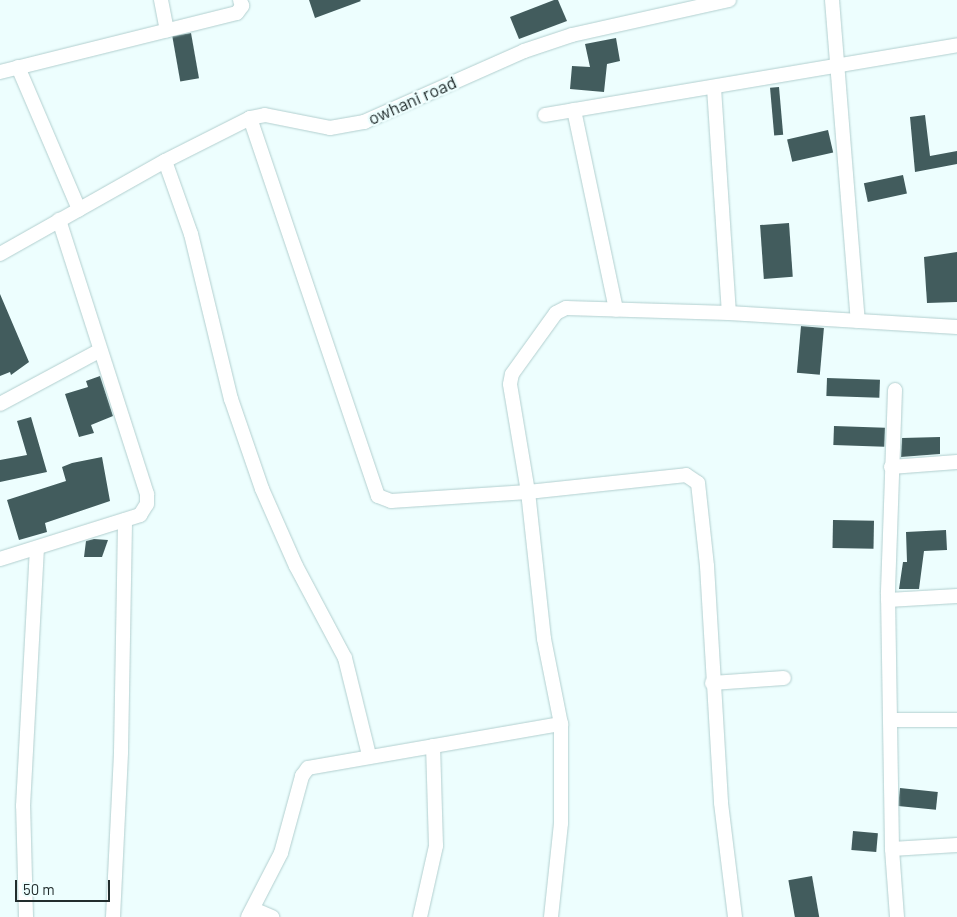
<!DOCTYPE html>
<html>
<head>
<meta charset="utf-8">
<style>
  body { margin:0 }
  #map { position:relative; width:957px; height:917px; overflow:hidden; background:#edfefe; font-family:Barlow,sans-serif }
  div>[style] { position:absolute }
  .building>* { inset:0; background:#425c5d; transform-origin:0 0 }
  .roads { filter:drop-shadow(0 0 1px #b2cfcf) drop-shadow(0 0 1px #b2cfcf) }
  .minor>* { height:14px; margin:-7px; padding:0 7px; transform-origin:7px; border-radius:7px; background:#fff }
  span { translate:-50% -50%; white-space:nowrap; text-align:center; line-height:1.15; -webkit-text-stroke:5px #edfefe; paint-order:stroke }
  .street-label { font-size:18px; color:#222d2d }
  .scale { position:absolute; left:15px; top:880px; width:95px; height:22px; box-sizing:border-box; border:2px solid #222d2d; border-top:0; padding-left:6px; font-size:15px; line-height:18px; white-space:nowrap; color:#222d2d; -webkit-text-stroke:4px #edfefe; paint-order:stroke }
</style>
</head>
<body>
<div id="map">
  <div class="building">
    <i style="clip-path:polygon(309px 0,360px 0,361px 1px,315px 18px)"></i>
    <i style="clip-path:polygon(554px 0,558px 0,567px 21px,519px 39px,510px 17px)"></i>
    <i style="left:191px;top:33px;width:46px;height:19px;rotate:80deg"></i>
    <i style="clip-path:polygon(616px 38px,620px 61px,607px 64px,604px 92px,570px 89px,572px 66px,590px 67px,585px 44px)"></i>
    <i style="left:779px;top:87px;width:48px;height:9px;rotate:85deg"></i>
    <i style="clip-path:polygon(925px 115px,930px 156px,957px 151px,957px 164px,915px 172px,910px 117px)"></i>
    <i style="left:828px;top:130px;width:23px;height:42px;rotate:77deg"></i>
    <i style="left:903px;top:175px;width:19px;height:40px;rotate:78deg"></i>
    <i style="left:789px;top:223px;width:54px;height:29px;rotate:86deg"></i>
    <i style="clip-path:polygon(957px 252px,957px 302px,927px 303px,924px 257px)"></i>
    <i style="clip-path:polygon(0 294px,29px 362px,11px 375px,10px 372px,0 376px)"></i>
    <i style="left:801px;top:326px;width:23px;height:47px;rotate:5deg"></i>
    <i style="clip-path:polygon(100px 376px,113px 416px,91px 425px,94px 433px,79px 437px,65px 394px,88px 387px,86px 381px)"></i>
    <i style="left:827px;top:378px;width:53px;height:18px;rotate:2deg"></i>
    <i style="clip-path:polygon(31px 417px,47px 472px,0 482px,0 460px,27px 455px,17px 421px)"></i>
    <i style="left:834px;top:426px;width:51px;height:19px;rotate:2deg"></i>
    <i style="clip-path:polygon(940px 437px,940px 454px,901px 457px,902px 438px)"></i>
    <i style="clip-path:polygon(102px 457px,110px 501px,45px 523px,47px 532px,19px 540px,7px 500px,66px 481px,62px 467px,72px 463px)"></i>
    <i style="left:833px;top:520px;width:41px;height:28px;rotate:1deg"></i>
    <i style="clip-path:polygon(946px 530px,947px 550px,924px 551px,919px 589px,899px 589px,903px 562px,907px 562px,906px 532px)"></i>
    <i style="clip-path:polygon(94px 539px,108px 540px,102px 557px,84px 557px,86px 541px)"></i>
    <i style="left:900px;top:788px;width:38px;height:18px;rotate:6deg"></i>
    <i style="left:853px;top:831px;width:25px;height:19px;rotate:5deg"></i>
    <i style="left:812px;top:876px;width:42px;height:24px;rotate:80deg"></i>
  </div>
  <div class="roads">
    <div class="minor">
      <i style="left:161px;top:0;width:31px;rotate:79deg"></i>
      <i style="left:832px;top:0;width:322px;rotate:85.4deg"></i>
      <i style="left:18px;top:67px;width:155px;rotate:66.8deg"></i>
      <i style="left:0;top:72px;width:244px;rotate:-14deg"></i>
      <i style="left:237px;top:13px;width:9px;rotate:-54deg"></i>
      <i style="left:242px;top:6px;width:6px;rotate:-108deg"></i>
      <i style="left:714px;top:88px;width:225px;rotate:86.2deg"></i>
      <i style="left:574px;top:110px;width:204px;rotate:78.1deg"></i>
      <i style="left:545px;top:115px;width:418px;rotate:-9.6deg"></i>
      <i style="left:250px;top:118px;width:399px;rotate:71.3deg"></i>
      <i style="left:378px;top:496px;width:14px;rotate:21deg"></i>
      <i style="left:391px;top:501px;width:137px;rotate:-3.8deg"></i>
      <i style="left:528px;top:492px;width:159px;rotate:-6.1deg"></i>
      <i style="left:686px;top:475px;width:14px;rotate:34deg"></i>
      <i style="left:698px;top:483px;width:83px;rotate:83.8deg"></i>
      <i style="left:707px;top:566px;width:237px;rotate:86.6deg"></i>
      <i style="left:721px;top:803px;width:115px;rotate:83deg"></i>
      <i style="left:165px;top:161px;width:77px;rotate:70.4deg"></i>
      <i style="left:191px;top:234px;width:170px;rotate:76.4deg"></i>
      <i style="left:231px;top:399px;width:95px;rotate:71deg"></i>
      <i style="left:262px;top:489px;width:84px;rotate:66.2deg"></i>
      <i style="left:296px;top:566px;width:104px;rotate:62deg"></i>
      <i style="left:345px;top:658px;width:100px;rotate:76.1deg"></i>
      <i style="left:0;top:254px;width:189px;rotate:-29.4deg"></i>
      <i style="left:165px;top:161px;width:95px;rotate:-26.8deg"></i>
      <i style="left:250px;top:118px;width:15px;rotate:-11deg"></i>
      <i style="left:265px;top:115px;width:66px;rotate:11.3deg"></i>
      <i style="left:330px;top:128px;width:35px;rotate:-10deg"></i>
      <i style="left:364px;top:122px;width:175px;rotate:-23.9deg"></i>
      <i style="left:524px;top:51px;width:51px;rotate:-18.4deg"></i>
      <i style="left:572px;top:35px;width:161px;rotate:-12.6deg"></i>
      <i style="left:895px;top:390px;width:204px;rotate:92deg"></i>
      <i style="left:888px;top:594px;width:255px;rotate:89.1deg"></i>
      <i style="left:892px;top:849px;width:68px;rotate:85.8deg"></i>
      <i style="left:0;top:404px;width:112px;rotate:-28.2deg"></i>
      <i style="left:891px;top:467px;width:66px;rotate:-4.3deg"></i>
      <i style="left:0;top:559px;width:147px;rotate:-17.4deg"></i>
      <i style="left:140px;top:515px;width:13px;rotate:-58deg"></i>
      <i style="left:147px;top:504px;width:10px;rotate:-90deg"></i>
      <i style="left:147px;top:494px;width:288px;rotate:-107.8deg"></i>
      <i style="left:888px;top:600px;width:69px;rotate:-3.3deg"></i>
      <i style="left:712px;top:683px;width:72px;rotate:-4deg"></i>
      <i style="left:891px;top:720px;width:66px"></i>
      <i style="left:892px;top:849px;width:65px;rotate:-3.5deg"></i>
      <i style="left:253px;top:909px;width:21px;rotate:23deg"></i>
      <i style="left:26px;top:917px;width:111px;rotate:-91.5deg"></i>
      <i style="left:23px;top:806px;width:258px;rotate:-86.9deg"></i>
      <i style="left:113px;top:917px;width:165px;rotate:-87.2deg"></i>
      <i style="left:121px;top:752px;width:232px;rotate:-89deg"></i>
      <i style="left:248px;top:917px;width:72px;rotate:-62.7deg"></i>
      <i style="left:281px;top:853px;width:80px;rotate:-74.7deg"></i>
      <i style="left:302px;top:776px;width:10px;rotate:-53deg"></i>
      <i style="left:308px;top:768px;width:257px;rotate:-9.9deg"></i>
      <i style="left:420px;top:917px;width:73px;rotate:-77.3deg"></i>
      <i style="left:436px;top:846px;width:100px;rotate:-91.7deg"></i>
      <i style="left:551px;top:917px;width:95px;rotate:-83.9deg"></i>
      <i style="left:561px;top:823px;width:99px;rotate:-90deg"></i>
      <i style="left:561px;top:724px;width:87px;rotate:-101.3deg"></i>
      <i style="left:544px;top:639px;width:148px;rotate:-96.2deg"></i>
      <i style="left:528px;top:492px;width:109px;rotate:-99.5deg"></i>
      <i style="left:510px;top:384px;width:10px;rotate:-79deg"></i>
      <i style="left:512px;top:374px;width:75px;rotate:-54.2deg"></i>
      <i style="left:556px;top:313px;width:11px;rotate:-27deg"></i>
      <i style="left:566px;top:308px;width:163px;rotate:1.8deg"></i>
      <i style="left:729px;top:313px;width:228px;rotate:3.5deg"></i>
    </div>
  </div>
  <div class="street-label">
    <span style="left:412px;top:100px;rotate:-24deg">owhani road</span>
  </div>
  <div class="scale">50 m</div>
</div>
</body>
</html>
